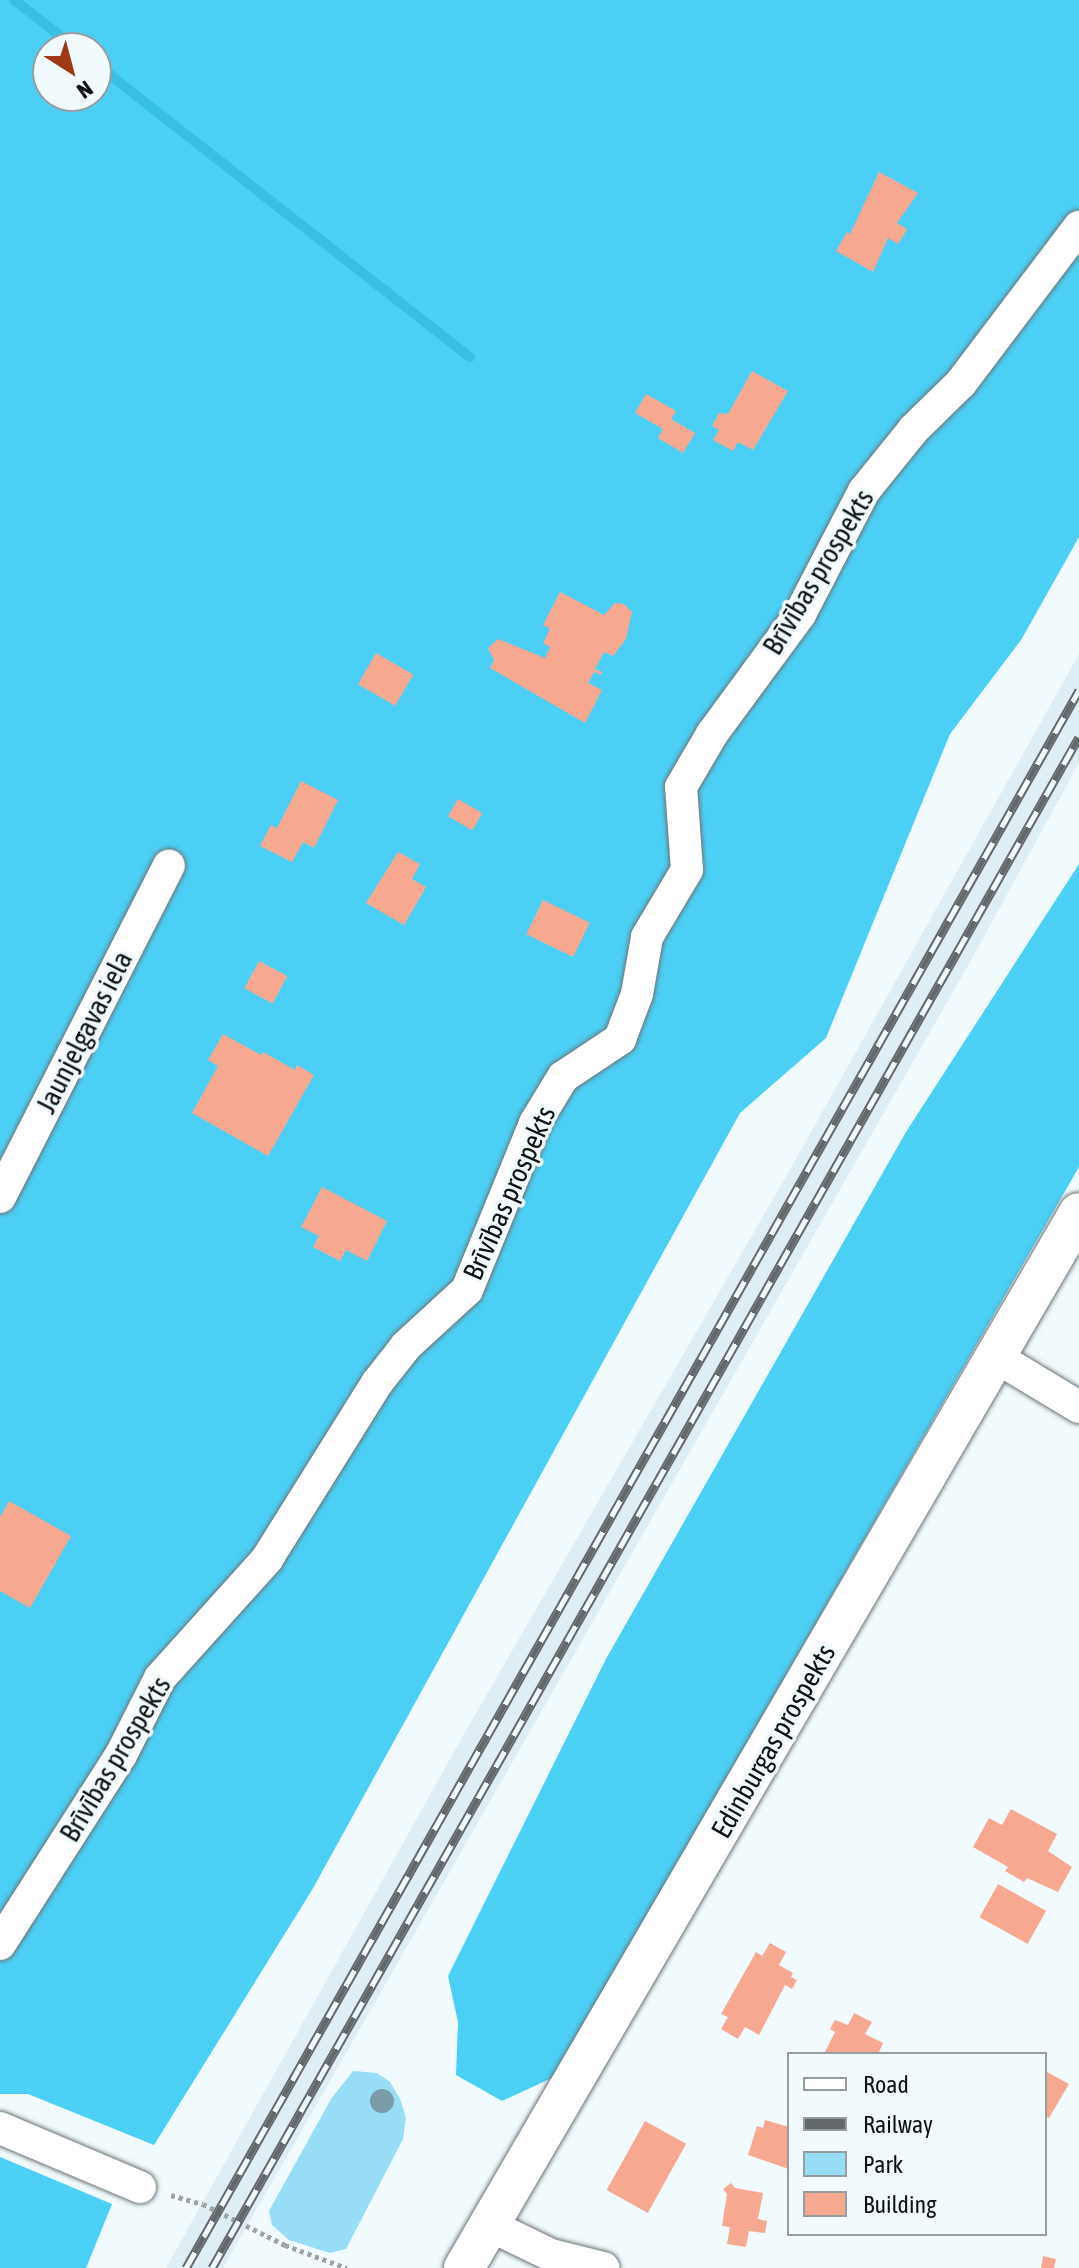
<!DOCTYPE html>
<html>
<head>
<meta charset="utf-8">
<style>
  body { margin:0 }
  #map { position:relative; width:1079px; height:2268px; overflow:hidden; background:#f1fafd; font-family:"Asap Condensed",sans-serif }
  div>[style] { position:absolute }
  .built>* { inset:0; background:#deeef4 }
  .green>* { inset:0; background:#96ddf5 }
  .forest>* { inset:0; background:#4ccff5 }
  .stream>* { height:10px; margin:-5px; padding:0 5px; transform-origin:5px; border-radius:5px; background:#37bfe4 }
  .building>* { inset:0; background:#f6a890; transform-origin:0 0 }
  .path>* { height:5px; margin-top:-2.5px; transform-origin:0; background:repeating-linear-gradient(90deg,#9ca3a5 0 4px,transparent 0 8px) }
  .roads { filter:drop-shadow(0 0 2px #6c7476) drop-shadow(0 0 2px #6c7476) }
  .minor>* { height:32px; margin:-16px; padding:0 16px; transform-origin:16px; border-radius:16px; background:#fff }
  .tertiary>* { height:40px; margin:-20px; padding:0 20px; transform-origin:20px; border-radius:20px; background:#fff }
  .rail>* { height:9px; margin-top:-4.5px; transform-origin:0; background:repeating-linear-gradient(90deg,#f1fafd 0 18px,#63686a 0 36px); box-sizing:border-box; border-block:2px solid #63686a }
  .trees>* { width:24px; height:24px; margin:-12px; border-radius:50%; background:#7a9ca6 }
  span { translate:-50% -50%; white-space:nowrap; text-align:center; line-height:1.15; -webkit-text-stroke:7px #f1fafd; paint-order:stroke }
  .street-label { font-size:28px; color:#0e1112 }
  .legend { position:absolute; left:787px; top:2052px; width:260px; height:184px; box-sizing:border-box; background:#f1fafd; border:2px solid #969d9f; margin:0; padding:10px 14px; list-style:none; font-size:24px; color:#0e1112 }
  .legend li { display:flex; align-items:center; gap:16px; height:40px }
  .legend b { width:40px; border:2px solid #969d9f }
  .north { position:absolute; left:32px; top:32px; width:80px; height:80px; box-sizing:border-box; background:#f1fafd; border:2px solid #969d9f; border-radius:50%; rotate:144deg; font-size:22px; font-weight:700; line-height:32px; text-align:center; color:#0e1112 }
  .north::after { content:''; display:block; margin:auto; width:28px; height:36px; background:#9f3814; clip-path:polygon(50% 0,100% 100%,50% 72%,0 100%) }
</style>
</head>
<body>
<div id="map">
  <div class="built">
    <i style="clip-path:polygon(1079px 654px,1079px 763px,969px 964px,223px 2268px,166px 2268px,464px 1734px,792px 1166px)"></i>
  </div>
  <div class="green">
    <i style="clip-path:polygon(353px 2071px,377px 2073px,390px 2082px,400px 2099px,406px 2118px,403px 2139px,346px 2249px,330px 2253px,289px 2240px,272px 2225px,269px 2211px,331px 2099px)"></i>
  </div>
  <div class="forest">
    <i style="clip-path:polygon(evenodd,0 0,1079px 0,1079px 537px,1021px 640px,950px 734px,826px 1038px,740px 1113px,312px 1890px,154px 2145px,28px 2094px,0 2094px,0 0,48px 48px,96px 48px,96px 96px,48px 96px,48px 48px)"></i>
    <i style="clip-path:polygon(1079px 864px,1079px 1167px,554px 2077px,502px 2101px,456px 2075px,458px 2022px,448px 1976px,606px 1659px,906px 1132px)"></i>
    <i style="clip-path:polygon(0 2157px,112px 2204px,86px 2268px,0 2268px)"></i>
  </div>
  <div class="stream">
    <i style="left:14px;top:0;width:78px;rotate:37.7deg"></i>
    <i style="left:96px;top:64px;width:475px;rotate:38.1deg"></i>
  </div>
  <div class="building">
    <i style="clip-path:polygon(879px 172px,918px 193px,897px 223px,907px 229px,905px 233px,898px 244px,888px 238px,873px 272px,836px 251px,847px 232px,850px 234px)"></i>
    <i style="clip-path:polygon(752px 371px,788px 391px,753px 450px,738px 442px,733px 451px,713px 440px,719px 430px,712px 426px,719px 413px,728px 414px)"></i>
    <i style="clip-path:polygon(646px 394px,676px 411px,671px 419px,695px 433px,683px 453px,658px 438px,663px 429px,635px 413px)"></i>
    <i style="clip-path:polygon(560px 592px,604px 615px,615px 603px,624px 604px,632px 612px,626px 639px,613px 656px,604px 652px,595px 669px,602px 672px,601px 675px,594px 672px,588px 683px,602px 690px,585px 723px,490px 668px,494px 660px,488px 648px,498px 639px,545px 658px,550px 647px,543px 643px,550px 629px,543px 625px)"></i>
    <i style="left:376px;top:653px;width:43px;height:36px;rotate:30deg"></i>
    <i style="clip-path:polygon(301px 781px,338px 800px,314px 848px,303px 842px,292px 862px,260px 846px,271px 825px,277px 828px)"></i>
    <i style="left:458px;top:799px;width:28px;height:20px;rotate:30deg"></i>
    <i style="clip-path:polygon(398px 852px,420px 864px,412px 879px,426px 887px,404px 925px,366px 903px)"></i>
    <i style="left:543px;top:900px;width:52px;height:38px;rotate:26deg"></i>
    <i style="left:259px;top:961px;width:32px;height:31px;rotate:28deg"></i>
    <i style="clip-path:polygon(223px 1034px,261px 1055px,263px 1052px,295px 1070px,297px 1065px,314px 1075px,268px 1156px,192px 1113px,218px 1066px,208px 1060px)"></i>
    <i style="clip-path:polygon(322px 1187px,387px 1221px,367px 1261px,346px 1250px,340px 1261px,313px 1247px,319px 1236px,301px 1227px)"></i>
    <i style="clip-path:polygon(9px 1501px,71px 1536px,30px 1608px,0 1591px,0 1517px)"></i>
    <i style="clip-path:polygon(1011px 1809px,1057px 1834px,1048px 1851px,1072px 1867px,1058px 1892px,1027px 1878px,1024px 1882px,1005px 1871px,1008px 1867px,973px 1847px,989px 1818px,1002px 1825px)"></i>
    <i style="left:998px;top:1884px;width:55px;height:38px;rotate:29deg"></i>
    <i style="clip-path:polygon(770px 1943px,786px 1952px,779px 1965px,793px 1973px,791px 1977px,797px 1980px,792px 1989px,785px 1985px,759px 2035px,745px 2027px,738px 2039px,721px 2029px,728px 2017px,721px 2014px,756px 1952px,762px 1956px)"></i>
    <i style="clip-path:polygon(854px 2013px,872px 2022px,865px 2034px,883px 2043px,878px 2054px,824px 2054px,835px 2032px,830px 2029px,835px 2020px,848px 2025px)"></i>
    <i style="clip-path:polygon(1045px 2071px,1069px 2084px,1049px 2118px,1045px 2116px)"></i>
    <i style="clip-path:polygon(765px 2120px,789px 2127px,789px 2169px,748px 2155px,757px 2126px,763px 2128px)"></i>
    <i style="left:645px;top:2121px;width:47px;height:79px;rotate:29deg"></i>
    <i style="clip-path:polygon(731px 2183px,735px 2188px,763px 2193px,758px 2219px,767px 2221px,765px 2233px,749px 2231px,746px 2247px,727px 2244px,730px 2227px,722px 2226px,727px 2194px,723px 2189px)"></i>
    <i style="clip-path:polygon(1043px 2256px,1056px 2259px,1054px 2268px,1041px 2268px)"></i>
  </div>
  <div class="path">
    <i style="left:171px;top:2195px;width:33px;rotate:16deg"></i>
    <i style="left:203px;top:2204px;width:92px;rotate:26.6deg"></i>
    <i style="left:285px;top:2245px;width:66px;rotate:20.4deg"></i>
  </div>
  <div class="roads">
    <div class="minor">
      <i style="left:0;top:1197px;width:372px;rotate:-63deg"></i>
      <i style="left:996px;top:1357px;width:97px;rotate:31.1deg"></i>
      <i style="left:0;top:1944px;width:224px;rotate:-57.4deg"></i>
      <i style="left:121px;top:1755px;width:86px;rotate:-63.1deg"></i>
      <i style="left:160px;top:1678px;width:160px;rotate:-48deg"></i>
      <i style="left:267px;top:1559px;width:208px;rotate:-58deg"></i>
      <i style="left:377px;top:1383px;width:47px;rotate:-51.9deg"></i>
      <i style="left:406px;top:1346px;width:83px;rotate:-42.6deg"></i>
      <i style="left:467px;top:1290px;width:180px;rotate:-67.8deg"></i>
      <i style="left:535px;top:1123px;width:54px;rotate:-58.7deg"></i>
      <i style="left:563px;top:1077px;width:69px;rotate:-33.7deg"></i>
      <i style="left:620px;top:1039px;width:48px;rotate:-69.3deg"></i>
      <i style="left:637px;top:994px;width:58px;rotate:-80deg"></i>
      <i style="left:647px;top:937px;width:78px;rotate:-59.2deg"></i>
      <i style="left:687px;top:870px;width:83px;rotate:-94.1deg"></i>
      <i style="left:681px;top:787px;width:61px;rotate:-59.7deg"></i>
      <i style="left:712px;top:734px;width:149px;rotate:-53.7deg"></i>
      <i style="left:800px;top:614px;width:139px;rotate:-62.5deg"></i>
      <i style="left:864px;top:491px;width:80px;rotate:-51.1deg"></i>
      <i style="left:914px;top:429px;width:66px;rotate:-44.4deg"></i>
      <i style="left:961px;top:383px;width:196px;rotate:-52.9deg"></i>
      <i style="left:0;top:2128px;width:152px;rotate:22.9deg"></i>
      <i style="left:489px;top:2225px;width:69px;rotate:25.8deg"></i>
      <i style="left:551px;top:2255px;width:54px;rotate:14deg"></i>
    </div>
    <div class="tertiary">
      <i style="left:464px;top:2268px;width:1221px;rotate:-59.76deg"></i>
    </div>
  </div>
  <div class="rail">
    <i style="left:186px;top:2268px;width:1813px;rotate:-60.49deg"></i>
    <i style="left:212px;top:2268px;width:1759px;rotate:-60.48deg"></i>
  </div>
  <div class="trees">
    <i style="left:382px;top:2101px"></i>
  </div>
  <div class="street-label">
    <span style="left:818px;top:572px;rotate:-59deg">Brīvības prospekts</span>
    <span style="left:84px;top:1032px;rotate:-63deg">Jaunjelgavas iela</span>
    <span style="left:509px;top:1193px;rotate:-66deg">Brīvības prospekts</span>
    <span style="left:773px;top:1741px;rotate:-60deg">Edinburgas prospekts</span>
    <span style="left:115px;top:1759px;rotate:-59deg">Brīvības prospekts</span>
  </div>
  <ul class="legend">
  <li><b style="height:10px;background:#fff"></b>Road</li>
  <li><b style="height:10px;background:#63686a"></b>Railway</li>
  <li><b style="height:22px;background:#96ddf5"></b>Park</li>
  <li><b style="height:22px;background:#f6a890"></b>Building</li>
  </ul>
  <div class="north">N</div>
</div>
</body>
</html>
